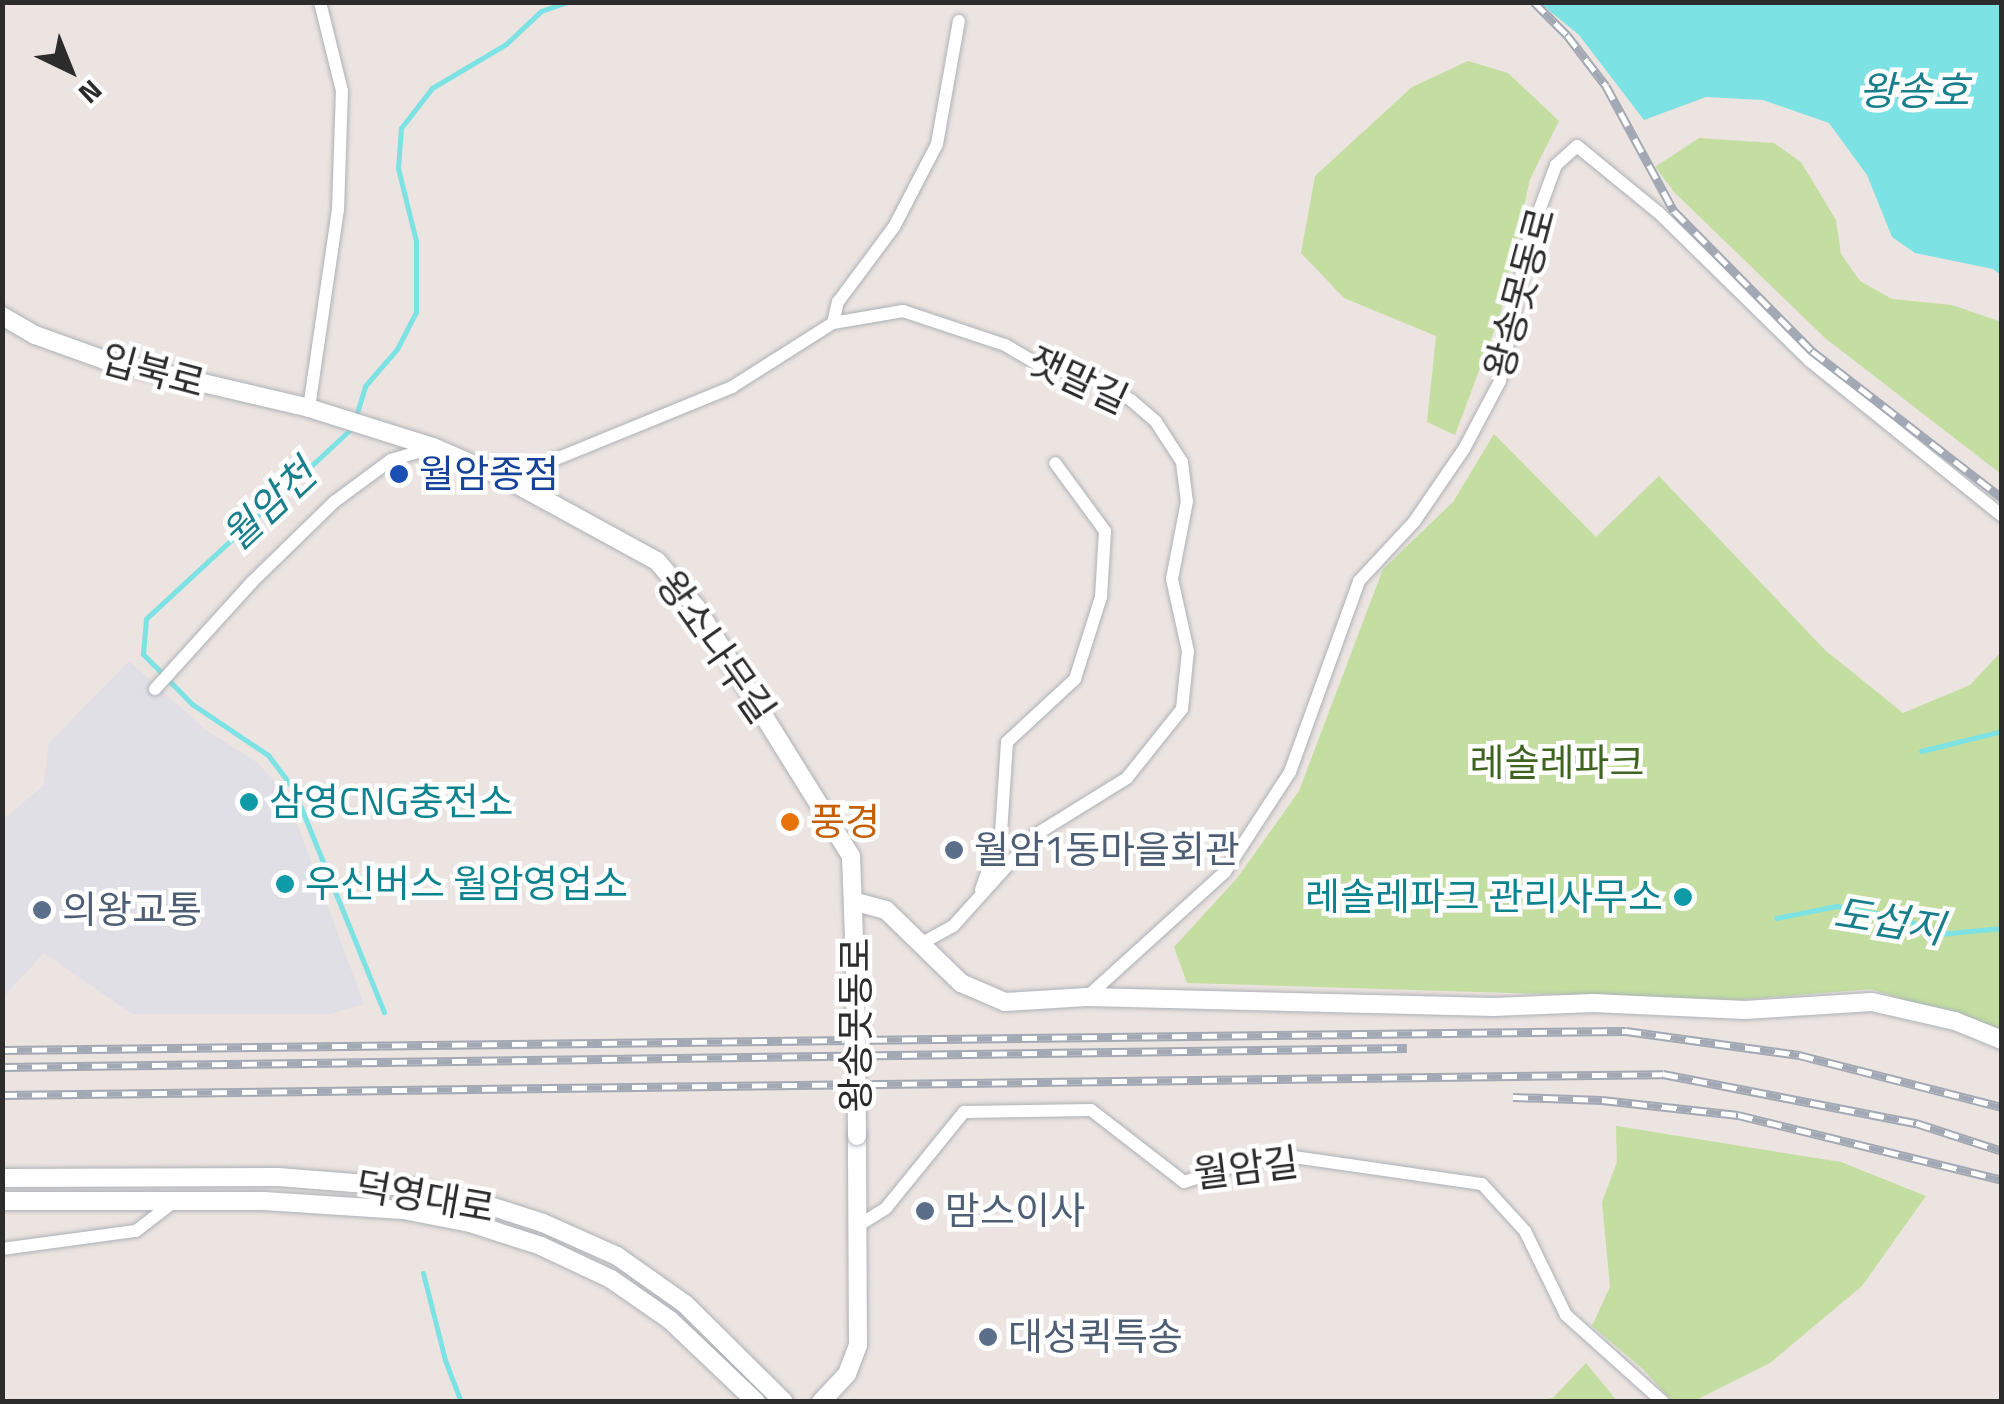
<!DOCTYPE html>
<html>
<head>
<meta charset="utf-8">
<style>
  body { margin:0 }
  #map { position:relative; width:2004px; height:1404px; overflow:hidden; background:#ece4e0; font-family:"Titillium Web","Noto Sans KR",sans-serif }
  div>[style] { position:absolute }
  .industrial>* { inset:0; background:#e0dfe6 }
  .green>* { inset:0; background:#c4dea1 }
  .water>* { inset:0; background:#7ce2e4 }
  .stream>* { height:5px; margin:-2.5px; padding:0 2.5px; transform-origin:2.5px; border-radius:2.5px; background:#7ce2e4 }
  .roads { filter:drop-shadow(0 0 2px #acb1b7) drop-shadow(0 0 2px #acb1b7) }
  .street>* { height:12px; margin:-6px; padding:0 6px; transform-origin:6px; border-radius:6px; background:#fff }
  .secondary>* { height:18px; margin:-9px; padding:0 9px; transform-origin:9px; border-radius:9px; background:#fff }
  .rail>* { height:9px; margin-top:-4.5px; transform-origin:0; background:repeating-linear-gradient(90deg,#fff 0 15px,#a3a9b4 0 30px); box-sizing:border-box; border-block:2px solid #a3a9b4 }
  .bridges { filter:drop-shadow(0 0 2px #acb1b7) drop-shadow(0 0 2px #acb1b7) }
  .secondary-bridge>* { height:18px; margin:-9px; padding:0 9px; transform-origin:9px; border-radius:9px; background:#fff }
  .dots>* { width:28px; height:28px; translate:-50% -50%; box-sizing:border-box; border:5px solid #fff; border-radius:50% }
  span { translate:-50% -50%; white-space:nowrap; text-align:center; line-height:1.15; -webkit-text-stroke:9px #fff; paint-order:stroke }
  .street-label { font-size:38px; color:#2c2c2c }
  .transit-label { font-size:38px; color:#164399 }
  .left { translate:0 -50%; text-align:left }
  .park-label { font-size:38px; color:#3f6421 }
  .culture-label { font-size:38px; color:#0d838f }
  .right { translate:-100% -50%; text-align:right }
  .food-label { font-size:38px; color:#c56008 }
  .service-label { font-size:38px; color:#4e5e75 }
  .water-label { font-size:40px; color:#1a7f8c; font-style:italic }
  .frame { position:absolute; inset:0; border:5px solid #2c2c2c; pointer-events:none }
  .north { position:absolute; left:20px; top:20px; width:100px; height:100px; -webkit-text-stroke:8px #fff; paint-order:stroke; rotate:137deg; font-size:28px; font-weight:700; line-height:40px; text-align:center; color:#2c2c2c }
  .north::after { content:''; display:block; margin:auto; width:35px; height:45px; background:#2c2c2c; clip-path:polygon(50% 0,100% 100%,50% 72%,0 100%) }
</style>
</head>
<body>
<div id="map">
  <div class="industrial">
    <i style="clip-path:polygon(129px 661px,206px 730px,258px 763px,286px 794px,364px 1004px,330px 1014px,132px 1014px,44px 953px,3px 997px,3px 820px,44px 785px,49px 743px)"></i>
  </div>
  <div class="green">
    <i style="clip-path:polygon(1468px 61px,1508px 73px,1559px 121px,1530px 179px,1500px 315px,1455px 435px,1427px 422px,1436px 336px,1344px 298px,1301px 253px,1315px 176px,1412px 87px)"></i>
    <i style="clip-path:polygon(1699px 138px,1774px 143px,1801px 162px,1836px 220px,1841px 254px,1860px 281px,1892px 299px,1952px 305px,1999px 321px,2001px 474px,1825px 338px,1674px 192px,1655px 167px)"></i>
    <i style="clip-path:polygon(1494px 434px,1596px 537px,1659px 476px,1825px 650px,1903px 713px,1970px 685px,2001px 652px,2001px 1031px,1871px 989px,1740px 1000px,1187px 983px,1174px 947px,1238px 877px,1299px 791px,1383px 569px,1453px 502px)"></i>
    <i style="clip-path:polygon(1616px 1126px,1841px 1162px,1926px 1196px,1862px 1286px,1770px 1363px,1694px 1401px,1672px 1401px,1644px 1370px,1592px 1326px,1610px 1287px,1602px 1202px,1617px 1162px)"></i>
    <i style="clip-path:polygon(1586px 1363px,1617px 1401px,1531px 1401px,1553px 1398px)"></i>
  </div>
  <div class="water">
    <i style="clip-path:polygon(1540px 3px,2001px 3px,2001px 275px,1993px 269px,1915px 253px,1892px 237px,1867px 175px,1829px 123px,1763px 100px,1706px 97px,1644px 120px,1579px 35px)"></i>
  </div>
  <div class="stream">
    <i style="left:356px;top:416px;width:31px;rotate:-73deg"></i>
    <i style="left:365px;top:386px;width:49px;rotate:-49.1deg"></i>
    <i style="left:397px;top:349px;width:42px;rotate:-62.8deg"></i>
    <i style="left:416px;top:312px;width:71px;rotate:-90deg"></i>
    <i style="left:416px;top:241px;width:75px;rotate:-103.9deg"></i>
    <i style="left:398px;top:168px;width:40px;rotate:-85.7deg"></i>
    <i style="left:401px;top:128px;width:51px;rotate:-52.2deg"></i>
    <i style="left:432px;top:88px;width:86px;rotate:-30.7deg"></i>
    <i style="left:506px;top:44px;width:48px;rotate:-43.3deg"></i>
    <i style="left:541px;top:11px;width:28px;rotate:-19deg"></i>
    <i style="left:353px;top:427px;width:282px;rotate:137.2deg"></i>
    <i style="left:146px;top:619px;width:35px;rotate:95deg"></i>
    <i style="left:143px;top:654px;width:70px;rotate:45.6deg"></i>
    <i style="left:192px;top:704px;width:92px;rotate:33.9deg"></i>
    <i style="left:268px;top:755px;width:41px;rotate:52.9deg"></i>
    <i style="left:293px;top:788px;width:242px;rotate:67.9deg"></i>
    <i style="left:1921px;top:751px;width:83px;rotate:-13.9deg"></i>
    <i style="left:1776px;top:918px;width:62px;rotate:-11.1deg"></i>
    <i style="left:1837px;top:906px;width:66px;rotate:10.5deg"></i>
    <i style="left:1902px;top:918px;width:40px;rotate:23.4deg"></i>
    <i style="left:1939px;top:934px;width:63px;rotate:-5.4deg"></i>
    <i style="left:423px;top:1273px;width:90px;rotate:75.8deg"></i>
    <i style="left:445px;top:1360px;width:45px;rotate:69.1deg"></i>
  </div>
  <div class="roads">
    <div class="street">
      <i style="left:833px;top:323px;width:22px;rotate:-77deg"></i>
      <i style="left:838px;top:302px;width:94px;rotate:-53.3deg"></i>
      <i style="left:894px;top:227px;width:93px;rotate:-62.6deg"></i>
      <i style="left:937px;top:144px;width:125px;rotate:-79.9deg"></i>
      <i style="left:309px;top:408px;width:200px;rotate:-81.7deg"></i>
      <i style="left:338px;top:210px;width:119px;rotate:-88.1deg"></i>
      <i style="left:342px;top:91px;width:92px;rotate:-103.9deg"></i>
      <i style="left:507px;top:479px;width:243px;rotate:-22.2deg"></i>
      <i style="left:732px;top:387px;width:120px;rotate:-32.4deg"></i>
      <i style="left:833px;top:323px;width:71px;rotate:-9.7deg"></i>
      <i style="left:903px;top:311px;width:108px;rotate:18.4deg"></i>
      <i style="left:1005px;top:345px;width:48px;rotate:30.3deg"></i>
      <i style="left:1046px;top:369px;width:39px;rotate:7deg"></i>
      <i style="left:1085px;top:374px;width:53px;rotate:29.5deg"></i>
      <i style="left:1131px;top:400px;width:33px;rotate:41deg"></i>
      <i style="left:1156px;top:422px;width:48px;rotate:57deg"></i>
      <i style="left:1182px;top:462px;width:39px;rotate:83deg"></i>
      <i style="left:1187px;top:501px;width:79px;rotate:100.9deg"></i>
      <i style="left:1172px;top:579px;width:74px;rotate:77.5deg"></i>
      <i style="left:1188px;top:651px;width:58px;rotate:95.9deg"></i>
      <i style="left:1182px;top:709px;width:88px;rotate:128.6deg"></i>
      <i style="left:1127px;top:778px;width:108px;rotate:148.2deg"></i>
      <i style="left:1035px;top:835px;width:122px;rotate:132deg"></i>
      <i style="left:953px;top:926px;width:38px;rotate:151deg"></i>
      <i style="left:155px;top:689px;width:144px;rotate:-47.8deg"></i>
      <i style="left:252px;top:582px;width:115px;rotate:-44.3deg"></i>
      <i style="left:334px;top:502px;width:71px;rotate:-36.4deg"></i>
      <i style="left:391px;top:460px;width:42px;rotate:-16.7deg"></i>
      <i style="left:981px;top:890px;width:60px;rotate:-70.7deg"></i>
      <i style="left:1001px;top:833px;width:91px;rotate:-86.2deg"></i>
      <i style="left:1007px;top:742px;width:93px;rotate:-42.8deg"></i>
      <i style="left:1075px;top:679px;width:86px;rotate:-72.4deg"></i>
      <i style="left:1101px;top:597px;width:66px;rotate:-86.5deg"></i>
      <i style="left:1105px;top:531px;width:84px;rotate:-126.3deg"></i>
      <i style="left:1087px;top:997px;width:186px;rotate:-42.2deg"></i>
      <i style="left:1225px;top:872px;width:119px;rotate:-57deg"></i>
      <i style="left:1290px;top:772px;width:203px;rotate:-70.1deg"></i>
      <i style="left:1359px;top:581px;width:81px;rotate:-47deg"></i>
      <i style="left:1414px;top:522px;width:88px;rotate:-55.6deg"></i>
      <i style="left:1464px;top:449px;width:77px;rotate:-62.1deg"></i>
      <i style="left:1500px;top:381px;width:146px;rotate:-78.5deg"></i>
      <i style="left:1529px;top:238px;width:78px;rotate:-69.7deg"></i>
      <i style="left:1556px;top:165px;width:28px;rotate:-42deg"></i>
      <i style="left:1577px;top:146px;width:106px;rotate:39.3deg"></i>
      <i style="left:1659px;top:213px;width:210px;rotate:44.4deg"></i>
      <i style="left:1809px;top:360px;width:248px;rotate:38.9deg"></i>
      <i style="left:856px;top:1227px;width:36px;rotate:-32deg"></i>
      <i style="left:886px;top:1208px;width:124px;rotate:-50.9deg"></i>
      <i style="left:964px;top:1112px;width:127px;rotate:-0.9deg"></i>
      <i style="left:1091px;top:1110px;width:118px;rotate:37.7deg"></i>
      <i style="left:1184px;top:1182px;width:62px;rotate:-17.9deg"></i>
      <i style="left:1243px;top:1163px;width:51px;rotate:-6.7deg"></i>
      <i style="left:1294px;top:1157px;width:190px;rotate:8.2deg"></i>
      <i style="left:1482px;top:1184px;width:64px;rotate:47.5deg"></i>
      <i style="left:1525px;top:1231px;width:93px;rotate:64deg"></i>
      <i style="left:1566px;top:1315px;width:130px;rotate:41.9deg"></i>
      <i style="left:2px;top:1249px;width:135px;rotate:-7.7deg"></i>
      <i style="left:136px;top:1231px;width:49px;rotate:-37.6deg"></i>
    </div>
    <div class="secondary">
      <i style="left:2px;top:316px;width:38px;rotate:30deg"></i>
      <i style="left:35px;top:335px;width:74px;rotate:19.7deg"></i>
      <i style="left:105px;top:360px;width:210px;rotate:13.2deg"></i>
      <i style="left:309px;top:408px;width:130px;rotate:17.5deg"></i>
      <i style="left:433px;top:447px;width:81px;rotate:23.4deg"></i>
      <i style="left:507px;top:479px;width:171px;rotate:28.7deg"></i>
      <i style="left:657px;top:561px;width:60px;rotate:49.7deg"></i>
      <i style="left:696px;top:607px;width:293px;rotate:58.1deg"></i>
      <i style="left:851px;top:856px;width:111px;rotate:87.9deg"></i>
      <i style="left:856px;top:902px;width:31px;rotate:15deg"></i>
      <i style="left:886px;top:910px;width:105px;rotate:44.2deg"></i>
      <i style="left:961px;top:983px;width:48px;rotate:23.4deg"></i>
      <i style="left:1005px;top:1002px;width:82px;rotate:-3.5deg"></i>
      <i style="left:1087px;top:997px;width:407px;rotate:1.4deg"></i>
      <i style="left:1494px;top:1007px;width:99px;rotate:-2.3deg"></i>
      <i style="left:1593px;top:1003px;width:152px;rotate:2.6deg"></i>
      <i style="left:1745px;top:1010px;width:127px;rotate:-3.6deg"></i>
      <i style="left:1872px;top:1002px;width:85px;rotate:12.9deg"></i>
      <i style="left:1955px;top:1021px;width:51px;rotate:22deg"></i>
      <i style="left:2px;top:1178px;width:276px;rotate:-0.2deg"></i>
      <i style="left:278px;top:1177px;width:127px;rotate:4.5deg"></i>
      <i style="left:405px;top:1187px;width:71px;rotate:11.3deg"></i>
      <i style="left:475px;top:1201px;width:71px;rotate:17.9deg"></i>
      <i style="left:543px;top:1223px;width:81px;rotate:24deg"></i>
      <i style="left:617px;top:1256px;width:83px;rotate:35.2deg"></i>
      <i style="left:685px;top:1304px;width:139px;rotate:44.7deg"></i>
      <i style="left:2px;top:1201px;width:262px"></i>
      <i style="left:264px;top:1201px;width:139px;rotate:3.7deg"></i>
      <i style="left:403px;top:1210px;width:68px;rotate:11deg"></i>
      <i style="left:470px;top:1223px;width:75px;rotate:17.9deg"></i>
      <i style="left:541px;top:1246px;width:77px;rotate:25.2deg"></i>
      <i style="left:611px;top:1279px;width:72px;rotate:34.8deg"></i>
      <i style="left:670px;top:1320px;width:119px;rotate:43.6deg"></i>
      <i style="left:821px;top:1402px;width:38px;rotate:-47deg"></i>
      <i style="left:847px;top:1374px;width:31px;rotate:-69deg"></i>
      <i style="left:858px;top:1345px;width:209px;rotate:-90.3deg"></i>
    </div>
  </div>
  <div class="rail">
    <i style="left:1534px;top:2px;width:47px;rotate:45deg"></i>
    <i style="left:1567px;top:35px;width:64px;rotate:52.6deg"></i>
    <i style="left:1606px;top:86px;width:142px;rotate:61.5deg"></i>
    <i style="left:1674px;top:211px;width:197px;rotate:45.4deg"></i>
    <i style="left:1812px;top:351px;width:240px;rotate:37.7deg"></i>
    <i style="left:2px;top:1050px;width:1624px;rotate:-0.67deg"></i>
    <i style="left:1626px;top:1031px;width:175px;rotate:7.9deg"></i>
    <i style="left:1799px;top:1055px;width:210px;rotate:14.4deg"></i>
    <i style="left:2px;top:1067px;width:1405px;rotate:-0.77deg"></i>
    <i style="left:2px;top:1095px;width:1661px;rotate:-0.72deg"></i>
    <i style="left:1663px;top:1074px;width:258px;rotate:11deg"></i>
    <i style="left:1916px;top:1123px;width:90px;rotate:18deg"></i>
    <i style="left:1513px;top:1097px;width:89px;rotate:1.9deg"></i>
    <i style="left:1602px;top:1100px;width:137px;rotate:6.3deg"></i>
    <i style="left:1738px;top:1115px;width:272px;rotate:13.8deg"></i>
  </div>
  <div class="bridges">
    <div class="secondary-bridge">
      <i style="left:855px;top:967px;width:169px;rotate:89.3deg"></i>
    </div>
  </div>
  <div class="dots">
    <i style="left:399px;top:474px;background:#1a4fb4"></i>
    <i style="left:249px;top:802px;background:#0f9aa8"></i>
    <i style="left:790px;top:822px;background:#e8710a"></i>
    <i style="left:954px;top:850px;background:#5c6f8a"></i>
    <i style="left:285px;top:884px;background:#0f9aa8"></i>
    <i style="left:1683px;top:897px;background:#0f9aa8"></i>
    <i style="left:42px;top:910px;background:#5c6f8a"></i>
    <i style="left:925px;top:1211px;background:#5c6f8a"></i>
    <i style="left:988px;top:1337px;background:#5c6f8a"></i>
  </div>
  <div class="street-label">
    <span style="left:1520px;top:293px;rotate:-75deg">왕송못동로</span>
    <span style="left:153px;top:371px;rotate:15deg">입북로</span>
    <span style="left:1078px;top:380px;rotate:25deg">잿말길</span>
    <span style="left:716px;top:647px;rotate:55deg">왕소나무길</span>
    <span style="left:856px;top:1025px;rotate:-90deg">왕송못동로</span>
    <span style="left:1246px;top:1168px;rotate:-7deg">월암길</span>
    <span style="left:425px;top:1197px;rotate:10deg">덕영대로</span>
  </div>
  <div class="transit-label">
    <span class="left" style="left:419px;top:474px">월암종점</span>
  </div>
  <div class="park-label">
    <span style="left:1557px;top:763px">레솔레파크</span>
  </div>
  <div class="culture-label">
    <span class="left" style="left:269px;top:802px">삼영CNG충전소</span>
    <span class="left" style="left:305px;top:884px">우신버스 월암영업소</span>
    <span class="right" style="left:1663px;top:897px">레솔레파크 관리사무소</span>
  </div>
  <div class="food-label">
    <span class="left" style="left:810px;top:822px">풍경</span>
  </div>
  <div class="service-label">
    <span class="left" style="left:974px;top:850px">월암1동마을회관</span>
    <span class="left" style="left:62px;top:910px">의왕교통</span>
    <span class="left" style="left:945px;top:1211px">맘스이사</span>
    <span class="left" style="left:1008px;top:1337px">대성퀵특송</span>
  </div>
  <div class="water-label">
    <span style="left:1914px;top:91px">왕송호</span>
    <span style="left:269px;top:505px;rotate:-43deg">월암천</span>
    <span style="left:1889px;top:921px;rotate:9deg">도섭지</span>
  </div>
  <div class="frame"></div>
  <div class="north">N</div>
</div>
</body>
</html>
